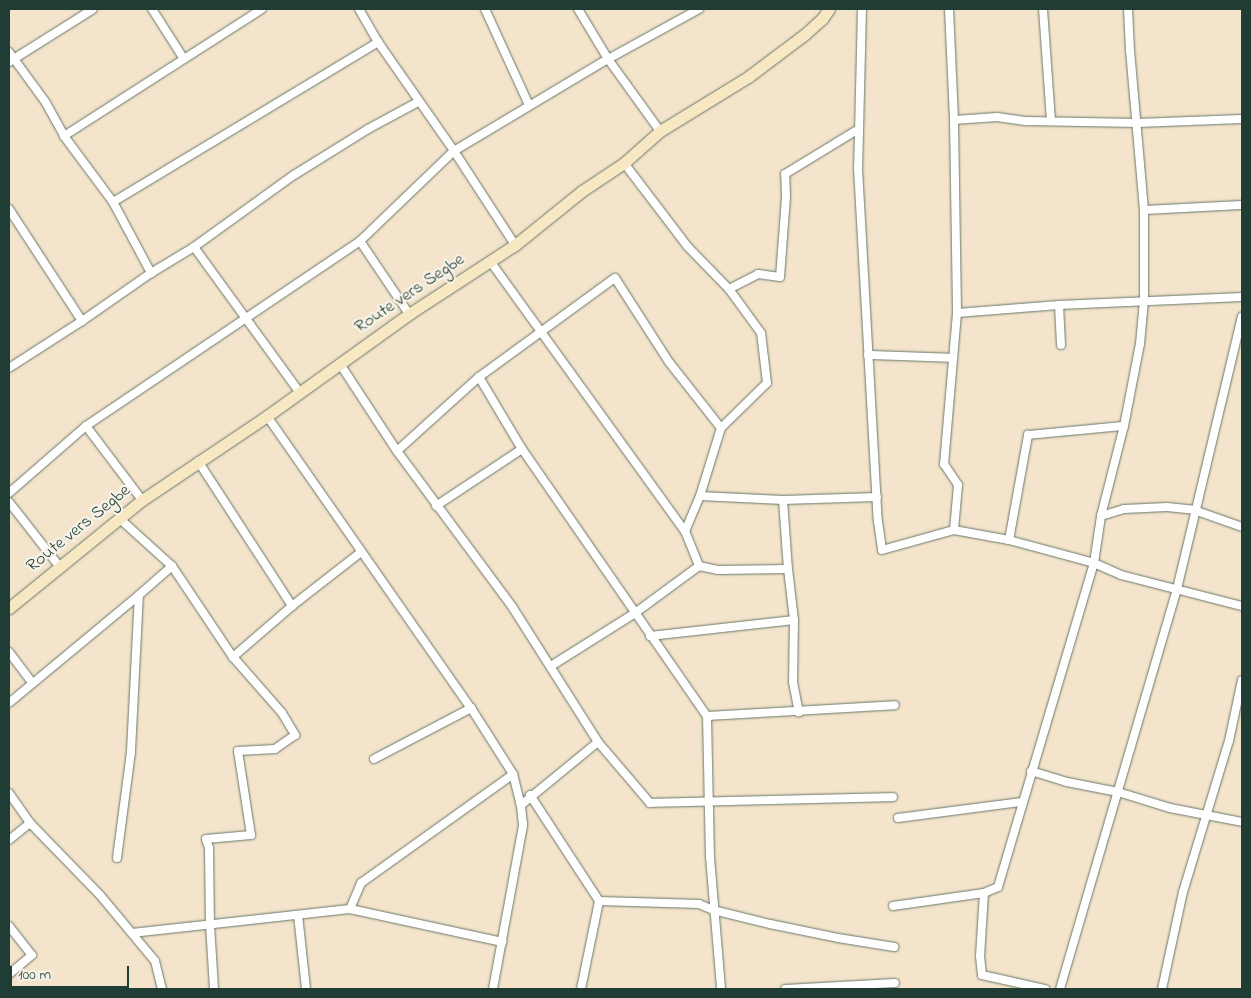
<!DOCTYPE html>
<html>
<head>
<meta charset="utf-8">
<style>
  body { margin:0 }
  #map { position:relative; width:1251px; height:998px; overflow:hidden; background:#f3e4cb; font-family:"Indie Flower",sans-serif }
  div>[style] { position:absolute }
  .roads { filter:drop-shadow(0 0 1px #697769) drop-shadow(0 0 1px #697769) }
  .minor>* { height:8px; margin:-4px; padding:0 4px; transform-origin:4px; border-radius:4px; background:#fff }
  .secondary>* { height:11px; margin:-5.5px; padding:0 5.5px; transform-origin:5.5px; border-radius:5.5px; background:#f7e8c3 }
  span { translate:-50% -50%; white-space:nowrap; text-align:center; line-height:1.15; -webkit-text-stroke:4.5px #f7f3e8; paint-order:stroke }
  .street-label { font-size:18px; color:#1f3d34 }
  .frame { position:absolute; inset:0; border:10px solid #1f3d34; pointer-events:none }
  .scale { position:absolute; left:10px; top:966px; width:119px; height:22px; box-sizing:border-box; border:2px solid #1f3d34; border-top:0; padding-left:6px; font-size:15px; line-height:18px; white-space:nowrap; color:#1f3d34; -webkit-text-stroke:4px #f7f3e8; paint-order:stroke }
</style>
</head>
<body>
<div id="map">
  <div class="roads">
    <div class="minor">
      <i style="left:152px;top:9px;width:59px;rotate:57.4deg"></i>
      <i style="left:359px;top:9px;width:38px;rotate:60deg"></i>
      <i style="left:378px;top:42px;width:133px;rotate:55.1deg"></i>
      <i style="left:454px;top:151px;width:112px;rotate:57deg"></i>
      <i style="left:485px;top:9px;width:106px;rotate:65.4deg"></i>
      <i style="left:578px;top:9px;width:58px;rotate:59deg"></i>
      <i style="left:608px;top:59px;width:89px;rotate:54.2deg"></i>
      <i style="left:862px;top:9px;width:159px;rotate:91.4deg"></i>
      <i style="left:858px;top:168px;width:354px;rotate:86.8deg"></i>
      <i style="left:878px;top:521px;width:29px;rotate:82deg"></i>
      <i style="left:882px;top:550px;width:75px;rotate:-15.5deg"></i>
      <i style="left:954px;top:530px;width:56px;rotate:10.3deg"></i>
      <i style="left:1009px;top:540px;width:88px;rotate:15.1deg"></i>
      <i style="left:1094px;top:563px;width:30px;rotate:24deg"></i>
      <i style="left:1121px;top:575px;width:125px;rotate:14.4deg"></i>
      <i style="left:949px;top:9px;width:111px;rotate:87.4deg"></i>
      <i style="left:954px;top:120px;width:193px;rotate:89.1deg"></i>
      <i style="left:957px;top:313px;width:152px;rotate:94.9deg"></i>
      <i style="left:944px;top:464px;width:25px;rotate:56deg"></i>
      <i style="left:958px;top:485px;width:45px;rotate:95.1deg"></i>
      <i style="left:1043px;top:9px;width:112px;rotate:85.9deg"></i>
      <i style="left:9px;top:52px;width:63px;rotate:54deg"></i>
      <i style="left:46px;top:103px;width:38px;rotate:61deg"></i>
      <i style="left:64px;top:136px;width:82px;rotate:53.4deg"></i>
      <i style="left:113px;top:202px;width:81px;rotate:61.8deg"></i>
      <i style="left:9px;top:62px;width:99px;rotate:-32.2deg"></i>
      <i style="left:954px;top:120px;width:43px;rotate:-4deg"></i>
      <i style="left:997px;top:117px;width:30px;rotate:8deg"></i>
      <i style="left:1027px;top:121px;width:110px;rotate:1deg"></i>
      <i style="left:1137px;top:123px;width:105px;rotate:-2.2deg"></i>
      <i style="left:64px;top:136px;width:235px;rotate:-32.7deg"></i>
      <i style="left:624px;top:163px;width:106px;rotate:52.7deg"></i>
      <i style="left:688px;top:247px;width:59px;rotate:45.7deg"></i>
      <i style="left:113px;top:202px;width:310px;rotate:-31.1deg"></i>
      <i style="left:9px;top:209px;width:134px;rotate:56.9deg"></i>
      <i style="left:1144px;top:210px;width:98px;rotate:-2.9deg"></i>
      <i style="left:360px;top:241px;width:88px;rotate:56.1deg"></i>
      <i style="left:194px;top:247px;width:180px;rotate:54deg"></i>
      <i style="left:490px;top:261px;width:333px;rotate:54.2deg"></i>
      <i style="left:685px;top:531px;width:38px;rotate:68deg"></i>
      <i style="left:1059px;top:305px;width:40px;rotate:87.1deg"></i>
      <i style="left:957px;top:313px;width:102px;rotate:-4.5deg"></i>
      <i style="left:1059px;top:305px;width:183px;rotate:-2.5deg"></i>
      <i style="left:868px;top:355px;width:84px;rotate:2deg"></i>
      <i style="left:340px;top:364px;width:104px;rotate:56.8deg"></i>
      <i style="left:397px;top:451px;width:195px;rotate:53.5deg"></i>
      <i style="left:513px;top:608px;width:159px;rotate:57.6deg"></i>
      <i style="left:598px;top:742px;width:80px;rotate:49.6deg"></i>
      <i style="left:650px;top:803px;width:243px;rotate:-1.4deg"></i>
      <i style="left:9px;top:368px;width:87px;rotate:-32.8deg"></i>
      <i style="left:82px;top:321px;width:84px;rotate:-34.8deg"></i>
      <i style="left:151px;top:273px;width:50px;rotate:-31.2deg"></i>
      <i style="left:194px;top:247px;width:123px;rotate:-35.8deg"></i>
      <i style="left:294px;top:175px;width:87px;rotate:-31.9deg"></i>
      <i style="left:368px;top:129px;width:57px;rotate:-28.4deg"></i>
      <i style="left:479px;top:377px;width:84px;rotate:59.2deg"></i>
      <i style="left:522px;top:449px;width:325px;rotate:55.3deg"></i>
      <i style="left:707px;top:716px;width:141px;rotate:88.8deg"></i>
      <i style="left:710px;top:857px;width:132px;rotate:85.2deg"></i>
      <i style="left:267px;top:416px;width:356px;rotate:55.1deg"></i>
      <i style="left:471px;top:708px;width:78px;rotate:57.5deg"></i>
      <i style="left:86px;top:426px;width:93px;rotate:52.9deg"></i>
      <i style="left:721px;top:428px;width:64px;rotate:-44.4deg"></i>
      <i style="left:767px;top:383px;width:50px;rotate:-96.8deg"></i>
      <i style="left:761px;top:333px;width:54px;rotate:-126deg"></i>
      <i style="left:729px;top:289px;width:33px;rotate:-27deg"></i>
      <i style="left:758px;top:274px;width:22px;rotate:8deg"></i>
      <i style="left:780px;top:277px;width:80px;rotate:-85.7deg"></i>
      <i style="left:786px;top:197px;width:23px;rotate:-92deg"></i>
      <i style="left:785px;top:174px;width:84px;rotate:-31.4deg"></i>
      <i style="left:397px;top:451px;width:110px;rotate:-42.1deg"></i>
      <i style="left:479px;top:377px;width:168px;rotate:-36.1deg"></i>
      <i style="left:615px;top:278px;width:100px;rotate:57.3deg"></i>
      <i style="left:669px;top:362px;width:84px;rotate:51.8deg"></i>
      <i style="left:721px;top:428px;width:71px;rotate:107.2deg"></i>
      <i style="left:700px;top:496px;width:38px;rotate:113deg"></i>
      <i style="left:198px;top:461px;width:173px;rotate:57deg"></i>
      <i style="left:292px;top:606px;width:78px;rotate:139.2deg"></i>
      <i style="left:9px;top:493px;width:102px;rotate:-41deg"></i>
      <i style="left:86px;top:426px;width:331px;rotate:-34deg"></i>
      <i style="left:360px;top:241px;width:130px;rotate:-43.8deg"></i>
      <i style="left:454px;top:151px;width:179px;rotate:-30.9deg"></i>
      <i style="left:608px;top:59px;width:104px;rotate:-28.8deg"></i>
      <i style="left:700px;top:496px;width:83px;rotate:2.8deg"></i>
      <i style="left:783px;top:500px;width:94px;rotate:-1.8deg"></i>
      <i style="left:783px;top:500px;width:69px;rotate:85.9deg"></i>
      <i style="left:9px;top:502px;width:81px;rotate:52deg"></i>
      <i style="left:436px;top:506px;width:103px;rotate:-33.5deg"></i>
      <i style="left:1101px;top:516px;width:24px;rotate:-17deg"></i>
      <i style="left:1124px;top:509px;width:43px;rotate:-2.7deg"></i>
      <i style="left:1167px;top:507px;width:27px;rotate:6deg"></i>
      <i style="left:1194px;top:510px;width:51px;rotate:19.5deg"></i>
      <i style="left:120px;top:519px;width:70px;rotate:42.1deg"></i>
      <i style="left:172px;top:566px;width:110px;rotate:56.2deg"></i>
      <i style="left:233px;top:657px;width:74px;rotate:48.8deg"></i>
      <i style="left:282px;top:713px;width:26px;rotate:59deg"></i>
      <i style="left:295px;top:735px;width:24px;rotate:145deg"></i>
      <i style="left:275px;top:749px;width:37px;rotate:177deg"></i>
      <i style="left:238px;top:751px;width:85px;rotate:81.2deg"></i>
      <i style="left:251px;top:835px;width:45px;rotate:174.9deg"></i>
      <i style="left:206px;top:839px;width:9px;rotate:72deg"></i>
      <i style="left:209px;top:848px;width:77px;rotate:89.3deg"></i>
      <i style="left:210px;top:925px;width:64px;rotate:86.4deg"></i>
      <i style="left:1009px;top:540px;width:107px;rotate:-79.7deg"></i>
      <i style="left:1028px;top:435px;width:96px;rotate:-5.4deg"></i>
      <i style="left:292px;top:606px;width:88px;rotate:-38deg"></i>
      <i style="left:650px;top:636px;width:145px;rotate:-6.3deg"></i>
      <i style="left:9px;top:652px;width:39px;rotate:53deg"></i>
      <i style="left:551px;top:666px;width:99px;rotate:-32.2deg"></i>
      <i style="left:635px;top:613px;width:79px;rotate:-36.3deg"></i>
      <i style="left:699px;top:566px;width:19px;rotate:12deg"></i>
      <i style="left:718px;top:570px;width:70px;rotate:-0.8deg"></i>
      <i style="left:788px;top:569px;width:51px;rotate:83.3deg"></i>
      <i style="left:794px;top:620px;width:62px;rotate:90.9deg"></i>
      <i style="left:793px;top:682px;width:31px;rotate:79deg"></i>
      <i style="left:9px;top:703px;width:169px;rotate:-39.7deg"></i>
      <i style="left:707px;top:716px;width:188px;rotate:-3.3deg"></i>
      <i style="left:374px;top:759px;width:110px;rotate:-27.7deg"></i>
      <i style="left:1031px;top:771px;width:38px;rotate:17deg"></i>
      <i style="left:1067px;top:782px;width:52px;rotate:11.1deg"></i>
      <i style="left:1118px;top:792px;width:54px;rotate:17.1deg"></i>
      <i style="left:1170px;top:808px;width:73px;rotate:11deg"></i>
      <i style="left:9px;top:793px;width:37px;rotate:55deg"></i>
      <i style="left:30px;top:823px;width:100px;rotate:45.8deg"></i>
      <i style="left:100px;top:895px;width:86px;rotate:50.2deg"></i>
      <i style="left:155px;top:961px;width:29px;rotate:76deg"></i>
      <i style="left:530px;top:795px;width:126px;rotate:56.9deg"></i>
      <i style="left:599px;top:901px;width:100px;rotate:1.7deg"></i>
      <i style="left:699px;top:904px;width:15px;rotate:23deg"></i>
      <i style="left:713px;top:910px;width:59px;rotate:13.8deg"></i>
      <i style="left:770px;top:924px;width:69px;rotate:11.6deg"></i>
      <i style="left:838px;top:938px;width:57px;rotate:9.1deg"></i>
      <i style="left:898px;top:818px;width:125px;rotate:-7.4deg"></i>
      <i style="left:9px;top:840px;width:27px;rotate:-39deg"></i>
      <i style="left:117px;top:858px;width:108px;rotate:-82.5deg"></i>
      <i style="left:131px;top:751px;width:156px;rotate:-87.1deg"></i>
      <i style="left:139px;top:595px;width:44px;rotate:-41.3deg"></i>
      <i style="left:984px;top:893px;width:63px;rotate:93.6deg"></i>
      <i style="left:980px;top:956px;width:19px;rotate:84deg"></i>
      <i style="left:982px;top:975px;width:65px;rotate:12.5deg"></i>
      <i style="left:893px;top:906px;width:92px;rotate:-8.1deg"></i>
      <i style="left:984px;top:893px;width:15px;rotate:-23deg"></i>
      <i style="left:998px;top:887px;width:338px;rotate:-73.5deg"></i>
      <i style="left:1094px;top:563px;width:48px;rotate:-81.5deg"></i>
      <i style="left:1101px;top:516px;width:93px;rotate:-75.7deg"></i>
      <i style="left:1124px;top:426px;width:84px;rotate:-79deg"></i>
      <i style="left:1140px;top:344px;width:43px;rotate:-84.7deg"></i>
      <i style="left:1144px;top:301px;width:91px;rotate:-90deg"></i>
      <i style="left:1144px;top:210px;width:160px;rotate:-95deg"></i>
      <i style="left:1130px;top:51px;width:42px;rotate:-92.7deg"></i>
      <i style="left:350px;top:909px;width:28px;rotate:-67deg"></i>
      <i style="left:361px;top:883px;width:187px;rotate:-35.6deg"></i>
      <i style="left:513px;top:774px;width:32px;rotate:76deg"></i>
      <i style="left:298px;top:915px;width:74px;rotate:83.8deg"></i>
      <i style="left:9px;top:926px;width:37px;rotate:52deg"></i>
      <i style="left:32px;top:955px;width:30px;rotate:140deg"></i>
      <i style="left:132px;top:933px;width:219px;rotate:-6.3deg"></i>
      <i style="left:350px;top:909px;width:156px;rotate:12.2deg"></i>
      <i style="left:493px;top:989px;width:167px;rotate:-79.6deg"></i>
      <i style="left:523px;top:825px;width:20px;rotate:-96deg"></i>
      <i style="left:521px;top:805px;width:99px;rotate:-39.3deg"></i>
      <i style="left:581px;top:989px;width:90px;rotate:-78.4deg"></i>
      <i style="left:785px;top:989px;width:110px;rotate:-3.1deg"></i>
      <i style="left:1060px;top:989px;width:417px;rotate:-73.7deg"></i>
      <i style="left:1177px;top:589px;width:280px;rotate:-76.6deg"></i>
      <i style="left:1162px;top:989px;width:99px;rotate:-77.8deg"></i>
      <i style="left:1183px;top:892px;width:158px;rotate:-73.1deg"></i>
      <i style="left:1229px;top:741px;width:62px;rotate:-78deg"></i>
    </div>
    <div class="secondary">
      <i style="left:9px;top:608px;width:171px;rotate:-39.1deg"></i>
      <i style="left:142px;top:500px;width:151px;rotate:-33.9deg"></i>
      <i style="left:267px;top:416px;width:175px;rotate:-35.7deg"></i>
      <i style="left:409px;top:314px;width:126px;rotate:-33.1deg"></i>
      <i style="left:515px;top:245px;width:86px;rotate:-38.9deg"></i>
      <i style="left:582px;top:191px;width:50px;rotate:-33.7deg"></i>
      <i style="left:624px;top:163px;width:48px;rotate:-41.6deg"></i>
      <i style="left:660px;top:131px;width:103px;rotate:-31.5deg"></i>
      <i style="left:748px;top:77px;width:70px;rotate:-36.9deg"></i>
      <i style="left:804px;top:35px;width:24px;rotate:-42deg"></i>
      <i style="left:822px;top:19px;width:12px;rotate:-55deg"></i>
    </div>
  </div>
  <div class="street-label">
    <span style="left:410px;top:294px;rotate:-34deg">Route vers Segbe</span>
    <span style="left:79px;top:529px;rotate:-39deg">Route vers Segbe</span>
  </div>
  <div class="frame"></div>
  <div class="scale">100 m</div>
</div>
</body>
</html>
